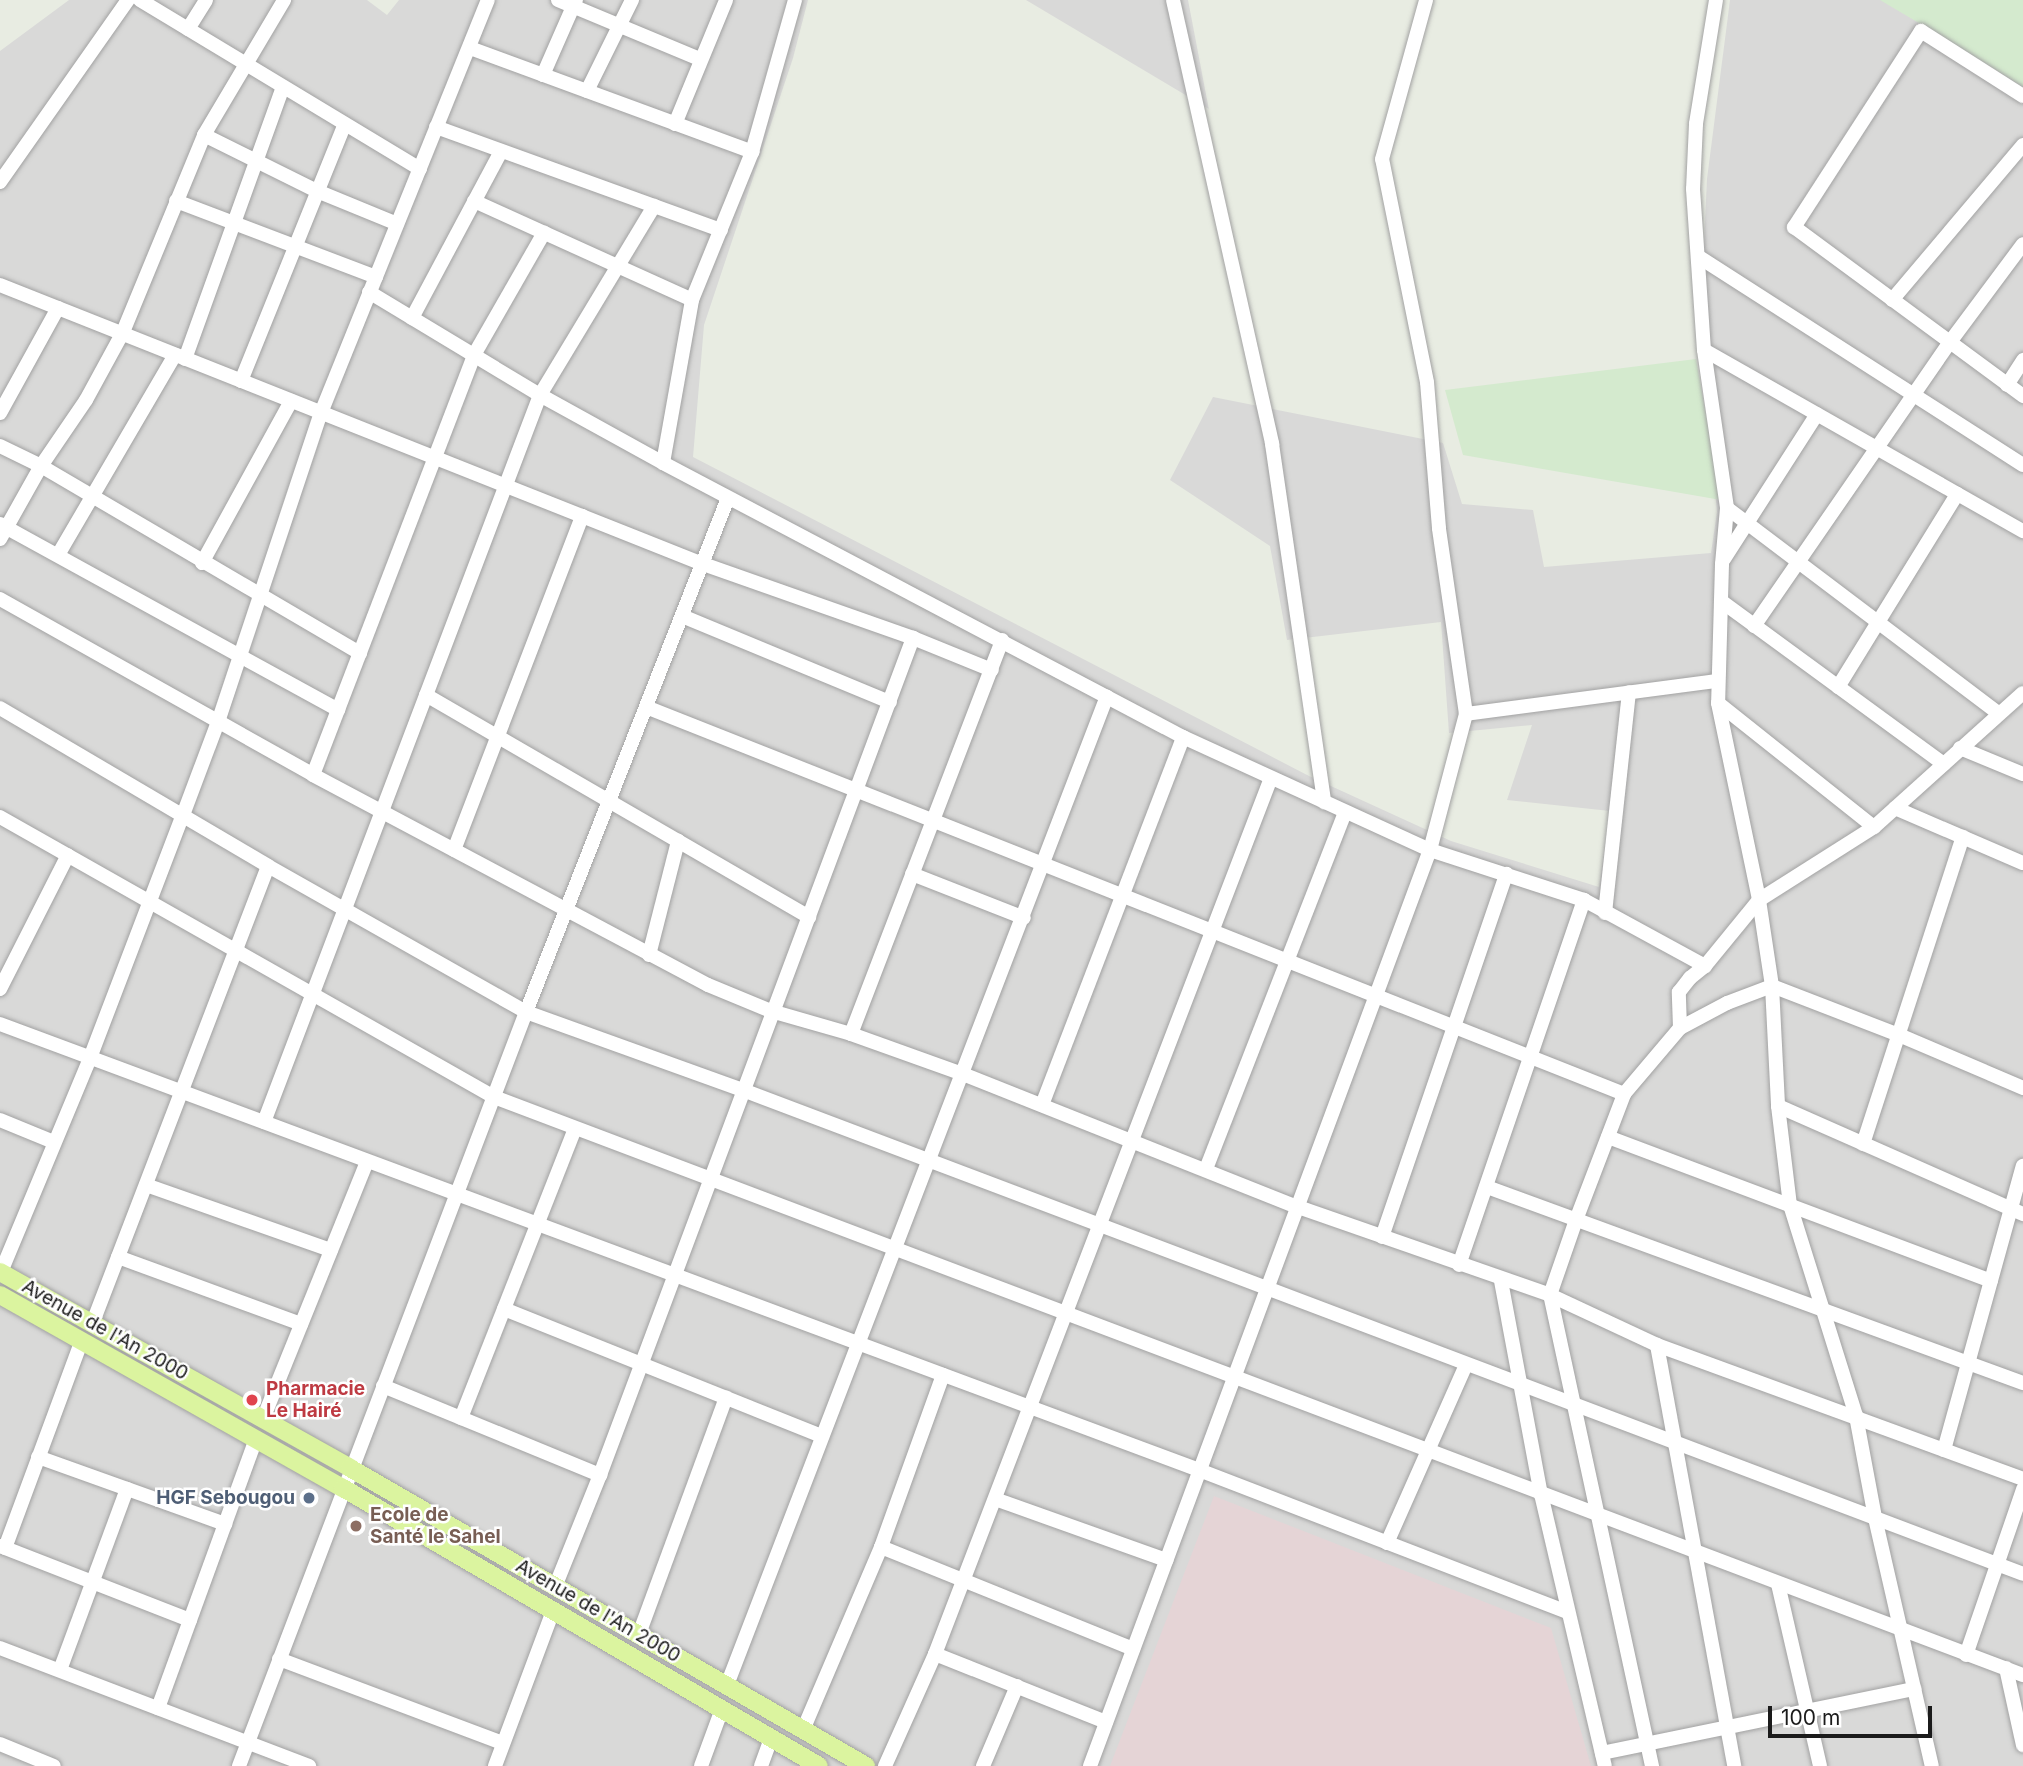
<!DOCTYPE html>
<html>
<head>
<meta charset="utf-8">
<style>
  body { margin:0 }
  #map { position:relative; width:2023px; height:1766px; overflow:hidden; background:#e8ece2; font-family:Inter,sans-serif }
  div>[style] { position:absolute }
  .residential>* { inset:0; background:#d9d9d8 }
  .industrial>* { inset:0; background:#e5d4d6 }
  .farmland>* { inset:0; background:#d4eace }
  .roads { filter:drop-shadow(0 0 2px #a2a2a2) drop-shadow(0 0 2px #a2a2a2) }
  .minor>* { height:14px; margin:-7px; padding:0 7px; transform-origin:7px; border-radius:7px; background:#fff }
  .major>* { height:18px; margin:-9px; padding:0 9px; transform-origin:9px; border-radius:9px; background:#dbf49f }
  .dots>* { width:19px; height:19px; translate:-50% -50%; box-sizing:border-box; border:4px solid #fff; border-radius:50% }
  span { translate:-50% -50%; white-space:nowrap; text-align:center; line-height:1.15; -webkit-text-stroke:5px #fff; paint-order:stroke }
  .street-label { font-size:19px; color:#1b1b1b }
  .health-label { font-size:19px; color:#be3a42; font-weight:700 }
  .left { translate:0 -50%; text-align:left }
  .service-label { font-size:19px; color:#4e5e75; font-weight:700 }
  .right { translate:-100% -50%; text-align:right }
  .education-label { font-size:19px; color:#785e54; font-weight:700 }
  .scale { position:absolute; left:1768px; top:1706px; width:164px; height:32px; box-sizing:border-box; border:4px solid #1b1b1b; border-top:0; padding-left:9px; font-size:21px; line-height:24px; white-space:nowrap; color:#1b1b1b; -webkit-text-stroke:5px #fff; paint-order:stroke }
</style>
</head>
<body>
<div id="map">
  <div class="residential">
    <i style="clip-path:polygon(69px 0,367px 0,387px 15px,399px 0,808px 0,793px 58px,704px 325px,693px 457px,1309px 776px,1451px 841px,1599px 887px,1610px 811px,1507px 800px,1532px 725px,1449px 733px,1441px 622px,1287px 640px,1270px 546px,1170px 480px,1213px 397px,1443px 443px,1462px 504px,1533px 510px,1544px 567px,1711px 553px,1717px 512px,1700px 329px,1707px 179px,1730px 0,1885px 0,2023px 84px,2023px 1766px,0 1766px,0 51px)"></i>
    <i style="clip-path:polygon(1026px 0,1188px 0,1209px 110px,1209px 109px)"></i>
  </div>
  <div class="industrial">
    <i style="clip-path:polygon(1214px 1496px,1551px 1628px,1591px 1766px,1110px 1766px)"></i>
  </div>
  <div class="farmland">
    <i style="clip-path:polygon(1880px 0,2023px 0,2023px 87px,1929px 29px)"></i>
    <i style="clip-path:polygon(1696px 359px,1721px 500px,1463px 455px,1445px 390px)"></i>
  </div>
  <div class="roads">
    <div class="minor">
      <i style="left:140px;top:0;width:327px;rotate:31.1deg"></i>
      <i style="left:558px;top:0;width:154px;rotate:22.6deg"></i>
      <i style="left:1173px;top:0;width:455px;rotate:77.4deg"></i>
      <i style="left:1272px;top:444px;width:362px;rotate:81.7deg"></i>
      <i style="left:1716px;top:0;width:126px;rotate:99.2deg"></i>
      <i style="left:1696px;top:124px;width:65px;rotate:92.6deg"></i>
      <i style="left:1693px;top:189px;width:161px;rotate:86.1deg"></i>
      <i style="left:1704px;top:350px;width:160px;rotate:81.7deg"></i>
      <i style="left:1727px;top:508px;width:56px;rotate:95.1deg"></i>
      <i style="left:1722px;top:564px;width:139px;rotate:91.6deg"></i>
      <i style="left:1718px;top:703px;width:201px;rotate:78.2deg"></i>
      <i style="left:1759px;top:900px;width:87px;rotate:81.4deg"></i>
      <i style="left:1772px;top:986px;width:120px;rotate:87.1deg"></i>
      <i style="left:1778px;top:1106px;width:100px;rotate:83.1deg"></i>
      <i style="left:1790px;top:1205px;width:221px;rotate:72.6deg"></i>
      <i style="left:1856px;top:1416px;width:104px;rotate:79.4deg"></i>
      <i style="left:1875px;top:1518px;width:254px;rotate:77.1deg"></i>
      <i style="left:188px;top:29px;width:34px;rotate:-58deg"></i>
      <i style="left:470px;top:48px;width:301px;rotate:20.2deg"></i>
      <i style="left:543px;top:75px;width:82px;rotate:-66.3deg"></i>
      <i style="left:587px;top:91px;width:102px;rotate:-63.7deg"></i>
      <i style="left:2023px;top:96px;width:121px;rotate:-147.5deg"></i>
      <i style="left:1921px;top:31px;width:234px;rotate:122.9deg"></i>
      <i style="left:1794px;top:227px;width:285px;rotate:36.4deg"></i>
      <i style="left:675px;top:124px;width:134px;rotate:-67.6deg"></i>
      <i style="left:436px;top:127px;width:303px;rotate:19.9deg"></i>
      <i style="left:204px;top:135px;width:126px;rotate:26.4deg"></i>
      <i style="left:317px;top:191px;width:84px;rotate:22.3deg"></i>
      <i style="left:0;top:182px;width:223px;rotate:-54.9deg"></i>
      <i style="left:176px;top:201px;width:214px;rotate:20.8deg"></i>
      <i style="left:474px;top:201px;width:239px;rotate:24.4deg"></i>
      <i style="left:1699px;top:257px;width:385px;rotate:32.7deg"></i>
      <i style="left:0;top:285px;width:756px;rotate:21.65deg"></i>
      <i style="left:703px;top:564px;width:223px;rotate:19.4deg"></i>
      <i style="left:913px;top:638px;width:85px;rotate:22.1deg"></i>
      <i style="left:369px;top:292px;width:200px;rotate:31.1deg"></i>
      <i style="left:540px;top:395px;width:141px;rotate:28.9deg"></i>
      <i style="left:663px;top:463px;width:588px;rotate:27.79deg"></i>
      <i style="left:1183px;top:737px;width:272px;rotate:24.6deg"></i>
      <i style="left:1430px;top:850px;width:162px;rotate:18deg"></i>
      <i style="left:1584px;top:900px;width:138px;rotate:28.6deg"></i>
      <i style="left:1892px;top:300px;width:203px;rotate:-49.8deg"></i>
      <i style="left:412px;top:318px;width:189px;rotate:-61.9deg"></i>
      <i style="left:1704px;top:350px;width:367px;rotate:29.6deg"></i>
      <i style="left:185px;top:359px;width:289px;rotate:-70.2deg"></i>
      <i style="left:241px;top:381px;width:277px;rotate:-68deg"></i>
      <i style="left:2007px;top:385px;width:30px;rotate:-57deg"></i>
      <i style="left:0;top:413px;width:120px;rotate:-61.1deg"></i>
      <i style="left:0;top:446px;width:46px;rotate:26deg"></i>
      <i style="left:41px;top:466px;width:370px;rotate:30.4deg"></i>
      <i style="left:663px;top:463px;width:166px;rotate:-79.9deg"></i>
      <i style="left:692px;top:300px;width:160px;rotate:-67.9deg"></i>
      <i style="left:752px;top:152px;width:158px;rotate:-74.2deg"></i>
      <i style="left:1727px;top:508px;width:340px;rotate:37.1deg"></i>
      <i style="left:0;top:524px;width:386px;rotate:28.8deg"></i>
      <i style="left:0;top:539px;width:84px;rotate:-60.7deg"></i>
      <i style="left:41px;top:466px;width:80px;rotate:-55.7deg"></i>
      <i style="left:86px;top:400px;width:77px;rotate:-61.4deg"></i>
      <i style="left:123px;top:332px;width:213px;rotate:-67.6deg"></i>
      <i style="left:204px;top:135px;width:157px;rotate:-59.3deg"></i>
      <i style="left:58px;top:555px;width:232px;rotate:-59.7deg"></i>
      <i style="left:1724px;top:559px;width:172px;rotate:-57.3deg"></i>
      <i style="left:202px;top:563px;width:185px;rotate:-61.2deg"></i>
      <i style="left:0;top:599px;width:359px;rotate:29.3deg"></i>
      <i style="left:313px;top:775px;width:447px;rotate:28deg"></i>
      <i style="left:708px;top:985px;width:68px;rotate:22.4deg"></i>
      <i style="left:771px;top:1011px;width:83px;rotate:16deg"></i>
      <i style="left:851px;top:1034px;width:119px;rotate:19.7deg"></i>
      <i style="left:963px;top:1074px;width:360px;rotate:21.7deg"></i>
      <i style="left:1298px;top:1207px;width:267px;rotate:19.2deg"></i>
      <i style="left:1550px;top:1295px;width:118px;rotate:25deg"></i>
      <i style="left:1657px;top:1345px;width:390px;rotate:20.1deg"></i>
      <i style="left:1721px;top:601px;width:276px;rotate:36.2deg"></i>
      <i style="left:682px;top:616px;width:225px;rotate:22.5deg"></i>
      <i style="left:1754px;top:626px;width:345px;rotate:-55.4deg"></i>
      <i style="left:1950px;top:342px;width:122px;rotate:-53.3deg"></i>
      <i style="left:1838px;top:687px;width:227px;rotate:-58.3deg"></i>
      <i style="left:426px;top:695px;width:443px;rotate:30.1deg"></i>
      <i style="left:1718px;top:703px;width:199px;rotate:38.5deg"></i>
      <i style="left:646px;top:707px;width:1052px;rotate:21.59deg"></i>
      <i style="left:0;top:708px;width:311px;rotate:30.5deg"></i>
      <i style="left:268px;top:866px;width:296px;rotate:29.5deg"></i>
      <i style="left:526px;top:1012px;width:231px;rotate:19.8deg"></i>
      <i style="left:743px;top:1090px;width:1368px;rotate:20.71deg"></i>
      <i style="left:1466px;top:714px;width:254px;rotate:-7.5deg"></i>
      <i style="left:1960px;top:748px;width:68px;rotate:22.4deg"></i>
      <i style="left:313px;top:775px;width:450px;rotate:-69deg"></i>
      <i style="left:474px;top:355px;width:141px;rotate:-60.2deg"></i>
      <i style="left:1895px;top:808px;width:139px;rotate:23.3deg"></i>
      <i style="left:0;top:817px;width:568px;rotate:29.54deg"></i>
      <i style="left:494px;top:1097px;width:1635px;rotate:20.71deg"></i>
      <i style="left:454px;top:850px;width:358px;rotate:-69deg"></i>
      <i style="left:912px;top:874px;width:120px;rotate:21.4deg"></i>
      <i style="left:1605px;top:913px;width:222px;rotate:-83.8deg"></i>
      <i style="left:649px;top:955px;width:118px;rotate:-75.7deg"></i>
      <i style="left:0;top:989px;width:150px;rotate:-63.1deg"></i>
      <i style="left:0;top:1024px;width:1279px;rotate:20.4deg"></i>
      <i style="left:1199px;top:1470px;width:394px;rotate:21.1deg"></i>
      <i style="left:1680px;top:1028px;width:53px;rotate:-28deg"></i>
      <i style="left:1727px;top:1003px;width:48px;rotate:-20.7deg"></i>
      <i style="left:1772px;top:986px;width:136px;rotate:21.1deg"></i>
      <i style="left:1899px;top:1035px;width:135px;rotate:23.1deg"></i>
      <i style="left:851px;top:1034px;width:422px;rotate:-69deg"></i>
      <i style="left:1042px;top:1105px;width:394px;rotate:-69deg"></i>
      <i style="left:1778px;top:1106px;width:268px;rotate:23.8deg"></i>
      <i style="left:0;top:1120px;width:58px;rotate:22.2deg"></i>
      <i style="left:264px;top:1122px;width:778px;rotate:-69.21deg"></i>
      <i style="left:540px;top:395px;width:221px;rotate:-58.9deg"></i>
      <i style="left:1608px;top:1137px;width:409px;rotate:20.6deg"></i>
      <i style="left:1863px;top:1144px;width:323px;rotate:-72deg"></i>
      <i style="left:1206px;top:1169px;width:383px;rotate:-68.7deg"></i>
      <i style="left:146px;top:1185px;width:196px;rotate:19.4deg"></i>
      <i style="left:1487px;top:1187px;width:571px;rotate:20.09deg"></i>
      <i style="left:1382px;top:1237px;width:384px;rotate:-71.1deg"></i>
      <i style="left:118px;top:1257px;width:195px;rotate:20.1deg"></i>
      <i style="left:1459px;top:1265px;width:386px;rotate:-71.1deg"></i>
      <i style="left:1px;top:1272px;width:232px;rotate:-67.4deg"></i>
      <i style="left:90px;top:1058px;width:260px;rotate:-69.1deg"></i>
      <i style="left:183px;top:815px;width:103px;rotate:-69.4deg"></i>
      <i style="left:219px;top:719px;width:323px;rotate:-71.6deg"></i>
      <i style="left:321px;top:413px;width:445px;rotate:-68deg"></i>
      <i style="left:1501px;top:1281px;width:217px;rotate:79.4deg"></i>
      <i style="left:1541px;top:1494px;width:279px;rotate:76.8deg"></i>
      <i style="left:504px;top:1309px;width:342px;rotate:21.8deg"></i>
      <i style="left:93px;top:1322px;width:488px;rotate:-69deg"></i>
      <i style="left:1657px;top:1345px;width:428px;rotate:79.6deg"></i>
      <i style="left:383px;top:1386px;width:235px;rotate:22.3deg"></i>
      <i style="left:461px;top:1418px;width:311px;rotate:-68.5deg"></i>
      <i style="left:263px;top:1419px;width:278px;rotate:-68deg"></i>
      <i style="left:1944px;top:1450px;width:295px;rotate:-74.5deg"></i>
      <i style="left:38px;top:1457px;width:199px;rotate:19.7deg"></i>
      <i style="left:995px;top:1499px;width:182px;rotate:19.6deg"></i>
      <i style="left:1387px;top:1543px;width:195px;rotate:-66.1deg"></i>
      <i style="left:0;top:1546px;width:204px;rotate:21.3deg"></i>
      <i style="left:881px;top:1547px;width:272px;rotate:22deg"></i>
      <i style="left:5px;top:1548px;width:220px;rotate:-69.7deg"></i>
      <i style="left:1778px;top:1584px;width:187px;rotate:77deg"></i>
      <i style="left:555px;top:1587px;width:121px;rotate:-68.1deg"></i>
      <i style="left:600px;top:1475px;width:894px;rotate:-69.5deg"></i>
      <i style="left:639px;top:1634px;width:252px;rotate:-69.8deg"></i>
      <i style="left:0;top:1648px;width:331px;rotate:20.9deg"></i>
      <i style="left:935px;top:1654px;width:184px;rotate:21.7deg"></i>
      <i style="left:1966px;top:1655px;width:176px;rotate:-71deg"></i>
      <i style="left:279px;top:1659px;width:239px;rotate:20.6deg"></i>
      <i style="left:2006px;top:1668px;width:79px;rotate:77.6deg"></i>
      <i style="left:60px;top:1670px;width:193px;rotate:-69.7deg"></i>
      <i style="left:727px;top:1685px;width:1059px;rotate:-68.98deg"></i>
      <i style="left:158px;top:1708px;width:286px;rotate:-70deg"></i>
      <i style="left:803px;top:1730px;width:199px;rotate:-66.9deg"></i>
      <i style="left:881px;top:1547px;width:183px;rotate:-70.2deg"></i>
      <i style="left:0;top:1744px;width:58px;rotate:22.2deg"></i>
      <i style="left:1602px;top:1753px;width:319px;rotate:-11.6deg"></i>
      <i style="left:239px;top:1766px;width:807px;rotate:-69.16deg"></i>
      <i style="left:526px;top:1012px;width:552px;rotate:-68.55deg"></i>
      <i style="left:495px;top:1766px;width:165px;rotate:-69.5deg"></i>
      <i style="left:701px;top:1766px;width:61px;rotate:-69.8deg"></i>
      <i style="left:761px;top:1766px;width:29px;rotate:-70deg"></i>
      <i style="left:885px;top:1766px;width:123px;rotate:-65.9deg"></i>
      <i style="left:935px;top:1654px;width:938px;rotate:-69.02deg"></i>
      <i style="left:983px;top:1766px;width:87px;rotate:-67deg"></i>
      <i style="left:1090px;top:1766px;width:977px;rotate:-69.64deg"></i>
      <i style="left:1430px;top:850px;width:141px;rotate:-75.2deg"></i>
      <i style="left:1466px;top:714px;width:188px;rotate:-98.3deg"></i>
      <i style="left:1439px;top:528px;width:146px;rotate:-94.7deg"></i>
      <i style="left:1427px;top:382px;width:227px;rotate:-101.4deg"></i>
      <i style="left:1382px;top:159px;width:165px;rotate:-74.5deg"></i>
      <i style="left:1652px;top:1766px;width:482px;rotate:-102.2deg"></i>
      <i style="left:1550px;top:1295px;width:79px;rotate:-70.9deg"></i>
      <i style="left:1576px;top:1220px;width:135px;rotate:-69.1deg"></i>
      <i style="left:1624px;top:1094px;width:87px;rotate:-49.7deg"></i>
      <i style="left:1680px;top:1028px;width:36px;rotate:-92deg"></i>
      <i style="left:1679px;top:992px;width:18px;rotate:-52deg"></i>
      <i style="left:1690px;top:978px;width:19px;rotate:-39deg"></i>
      <i style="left:1705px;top:966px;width:85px;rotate:-50.7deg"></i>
      <i style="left:1759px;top:900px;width:136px;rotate:-32.4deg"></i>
      <i style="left:1874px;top:827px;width:200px;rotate:-42deg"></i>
    </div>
    <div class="major">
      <i style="left:0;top:1272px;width:401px;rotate:29.2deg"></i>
      <i style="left:350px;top:1468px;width:596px;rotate:30.01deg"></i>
      <i style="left:0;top:1295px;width:394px;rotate:29.4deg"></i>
      <i style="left:343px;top:1488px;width:551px;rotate:30.29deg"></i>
    </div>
  </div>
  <div class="dots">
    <i style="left:252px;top:1400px;background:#e0444e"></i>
    <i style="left:309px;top:1498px;background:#5c6f8a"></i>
    <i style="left:356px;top:1526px;background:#8d6e63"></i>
  </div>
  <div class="street-label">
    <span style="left:105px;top:1330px;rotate:29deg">Avenue de l'An 2000</span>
    <span style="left:598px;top:1611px;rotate:30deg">Avenue de l'An 2000</span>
  </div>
  <div class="health-label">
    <span class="left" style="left:266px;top:1400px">Pharmacie<br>Le Hairé</span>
  </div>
  <div class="service-label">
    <span class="right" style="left:295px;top:1498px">HGF Sebougou</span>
  </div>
  <div class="education-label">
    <span class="left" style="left:370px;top:1526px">Ecole de<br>Santé le Sahel</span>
  </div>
  <div class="scale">100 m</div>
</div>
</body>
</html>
